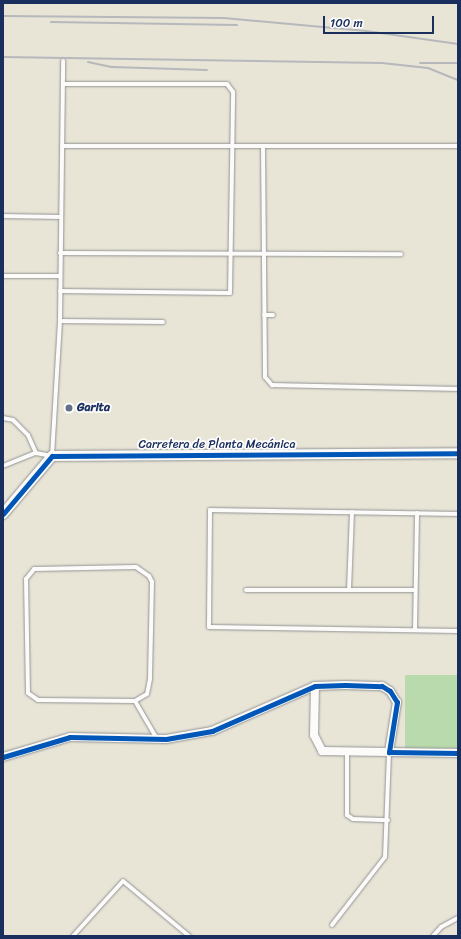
<!DOCTYPE html>
<html>
<head>
<meta charset="utf-8">
<style>
  body { margin:0 }
  #map { position:relative; width:461px; height:939px; overflow:hidden; background:#e8e5d7; font-family:Sriracha,sans-serif }
  div>[style] { position:absolute }
  .green>* { inset:0; background:#b8daac; transform-origin:0 0 }
  .roads { filter:drop-shadow(0 0 1px #929494) drop-shadow(0 0 1px #929494) }
  .service>* { height:4px; margin:-2px; padding:0 2px; transform-origin:2px; border-radius:2px; background:#fcfbf9 }
  .minor>* { height:8px; margin:-4px; padding:0 4px; transform-origin:4px; border-radius:4px; background:#fcfbf9 }
  .tertiary>* { height:10px; margin:-5px; padding:0 5px; transform-origin:5px; border-radius:5px; background:#fcfbf9 }
  .rail>* { height:2px; margin:-1px; padding:0 1px; transform-origin:1px; border-radius:1px; background:#b6b8bb }
  .cycleway>* { height:5px; margin:-2.5px; padding:0 2.5px; transform-origin:2.5px; border-radius:2.5px; background:#0057b8 }
  .dots>* { width:11px; height:11px; translate:-50% -50%; box-sizing:border-box; border:2px solid #fff; border-radius:50% }
  span { translate:-50% -50%; white-space:nowrap; text-align:center; line-height:1.15; -webkit-text-stroke:3.5px #fff; paint-order:stroke }
  .poi-label { font-size:12px; color:#1b2f5e; font-weight:700 }
  .left { translate:0 -50%; text-align:left }
  .street-label { font-size:12px; color:#1b2f5e }
  .frame { position:absolute; inset:0; border:4px solid #1b2f5e; pointer-events:none }
  .scale { position:absolute; left:323px; top:16px; width:111px; height:18px; box-sizing:border-box; border:2px solid #1b2f5e; border-top:0; padding-left:5px; font-size:12px; line-height:14px; white-space:nowrap; color:#1b2f5e; -webkit-text-stroke:3px #fff; paint-order:stroke }
</style>
</head>
<body>
<div id="map">
  <div class="green">
    <i style="left:405px;top:675px;width:53px;height:73px"></i>
  </div>
  <div class="roads">
    <div class="service">
      <i style="left:62px;top:146px;width:396px"></i>
      <i style="left:263px;top:146px;width:231px;rotate:89.5deg"></i>
      <i style="left:265px;top:377px;width:11px;rotate:49deg"></i>
      <i style="left:272px;top:385px;width:186px;rotate:1.2deg"></i>
      <i style="left:3px;top:216px;width:58px;rotate:1deg"></i>
      <i style="left:60px;top:253px;width:341px;rotate:0.2deg"></i>
      <i style="left:3px;top:276px;width:57px"></i>
      <i style="left:60px;top:291px;width:170px;rotate:0.7deg"></i>
      <i style="left:230px;top:293px;width:201px;rotate:-89.1deg"></i>
      <i style="left:233px;top:92px;width:10px;rotate:-127deg"></i>
      <i style="left:227px;top:84px;width:164px;rotate:180deg"></i>
      <i style="left:264px;top:315px;width:9px"></i>
      <i style="left:60px;top:321px;width:103px;rotate:0.6deg"></i>
      <i style="left:3px;top:418px;width:10px;rotate:11deg"></i>
      <i style="left:13px;top:420px;width:21px;rotate:45deg"></i>
      <i style="left:28px;top:435px;width:20px;rotate:66deg"></i>
      <i style="left:3px;top:466px;width:35px;rotate:-22deg"></i>
      <i style="left:36px;top:453px;width:16px;rotate:11deg"></i>
      <i style="left:52px;top:456px;width:135px;rotate:-86.6deg"></i>
      <i style="left:60px;top:321px;width:260px;rotate:-89.3deg"></i>
      <i style="left:458px;top:514px;width:248px;rotate:-179.1deg"></i>
      <i style="left:210px;top:510px;width:117px;rotate:90.5deg"></i>
      <i style="left:209px;top:627px;width:249px;rotate:0.9deg"></i>
      <i style="left:246px;top:590px;width:169px"></i>
      <i style="left:349px;top:590px;width:78px;rotate:-87.8deg"></i>
      <i style="left:415px;top:630px;width:117px;rotate:-89deg"></i>
      <i style="left:135px;top:701px;width:97px;rotate:-179.4deg"></i>
      <i style="left:38px;top:700px;width:12px;rotate:-145deg"></i>
      <i style="left:28px;top:693px;width:114px;rotate:-91deg"></i>
      <i style="left:26px;top:579px;width:13px;rotate:-51deg"></i>
      <i style="left:34px;top:569px;width:102px;rotate:-1.1deg"></i>
      <i style="left:136px;top:567px;width:16px;rotate:35deg"></i>
      <i style="left:149px;top:576px;width:7px;rotate:63deg"></i>
      <i style="left:152px;top:582px;width:97px;rotate:91.2deg"></i>
      <i style="left:150px;top:679px;width:15px;rotate:101deg"></i>
      <i style="left:147px;top:694px;width:14px;rotate:150deg"></i>
      <i style="left:135px;top:701px;width:44px;rotate:59.9deg"></i>
      <i style="left:347px;top:753px;width:62px;rotate:90deg"></i>
      <i style="left:347px;top:815px;width:7px;rotate:34deg"></i>
      <i style="left:353px;top:819px;width:35px;rotate:2deg"></i>
      <i style="left:332px;top:925px;width:86px;rotate:-52.1deg"></i>
      <i style="left:385px;top:857px;width:105px;rotate:-87.8deg"></i>
      <i style="left:73px;top:936px;width:74px;rotate:-47.7deg"></i>
      <i style="left:123px;top:881px;width:86px;rotate:39.8deg"></i>
      <i style="left:433px;top:936px;width:12px;rotate:-48deg"></i>
      <i style="left:441px;top:927px;width:19px;rotate:-28deg"></i>
    </div>
    <div class="minor">
      <i style="left:315px;top:686px;width:49px;rotate:91.2deg"></i>
      <i style="left:314px;top:735px;width:18px;rotate:63deg"></i>
      <i style="left:322px;top:751px;width:67px;rotate:0.9deg"></i>
      <i style="left:3px;top:757px;width:70px;rotate:-16.6deg"></i>
      <i style="left:70px;top:737px;width:96px;rotate:1.2deg"></i>
      <i style="left:166px;top:739px;width:47px;rotate:-9.9deg"></i>
      <i style="left:212px;top:731px;width:112px;rotate:-23.6deg"></i>
      <i style="left:315px;top:686px;width:30px;rotate:-2deg"></i>
      <i style="left:345px;top:685px;width:37px;rotate:2deg"></i>
      <i style="left:382px;top:686px;width:9px;rotate:32deg"></i>
      <i style="left:390px;top:691px;width:13px;rotate:58deg"></i>
      <i style="left:397px;top:702px;width:51px;rotate:99.1deg"></i>
      <i style="left:389px;top:752px;width:69px;rotate:0.8deg"></i>
    </div>
    <div class="tertiary">
      <i style="left:3px;top:514px;width:76px;rotate:-49.8deg"></i>
      <i style="left:52px;top:456px;width:406px;rotate:-0.4deg"></i>
    </div>
  </div>
  <div class="rail">
    <i style="left:3px;top:16px;width:221px;rotate:0.5deg"></i>
    <i style="left:224px;top:18px;width:143px;rotate:5.2deg"></i>
    <i style="left:366px;top:31px;width:93px;rotate:8deg"></i>
    <i style="left:51px;top:22px;width:186px;rotate:0.9deg"></i>
    <i style="left:3px;top:57px;width:379px;rotate:0.9deg"></i>
    <i style="left:382px;top:63px;width:46px;rotate:6.2deg"></i>
    <i style="left:428px;top:68px;width:32px;rotate:22deg"></i>
    <i style="left:88px;top:62px;width:25px;rotate:12deg"></i>
    <i style="left:112px;top:67px;width:95px;rotate:1.8deg"></i>
    <i style="left:420px;top:63px;width:38px"></i>
  </div>
  <div class="cycleway">
    <i style="left:3px;top:514px;width:76px;rotate:-49.8deg"></i>
    <i style="left:52px;top:456px;width:406px;rotate:-0.4deg"></i>
    <i style="left:3px;top:757px;width:70px;rotate:-16.6deg"></i>
    <i style="left:70px;top:737px;width:96px;rotate:1.2deg"></i>
    <i style="left:166px;top:739px;width:47px;rotate:-9.9deg"></i>
    <i style="left:212px;top:731px;width:112px;rotate:-23.6deg"></i>
    <i style="left:315px;top:686px;width:30px;rotate:-2deg"></i>
    <i style="left:345px;top:685px;width:37px;rotate:2deg"></i>
    <i style="left:382px;top:686px;width:9px;rotate:32deg"></i>
    <i style="left:390px;top:691px;width:13px;rotate:58deg"></i>
    <i style="left:397px;top:702px;width:51px;rotate:99.1deg"></i>
    <i style="left:389px;top:752px;width:69px;rotate:0.8deg"></i>
  </div>
  <div class="dots">
    <i style="left:69px;top:408px;background:#636f88"></i>
  </div>
  <div class="poi-label">
    <span class="left" style="left:77px;top:408px">Garita</span>
  </div>
  <div class="street-label">
    <span style="left:217px;top:445px">Carretera de Planta Mecánica</span>
  </div>
  <div class="frame"></div>
  <div class="scale">100 m</div>
</div>
</body>
</html>
